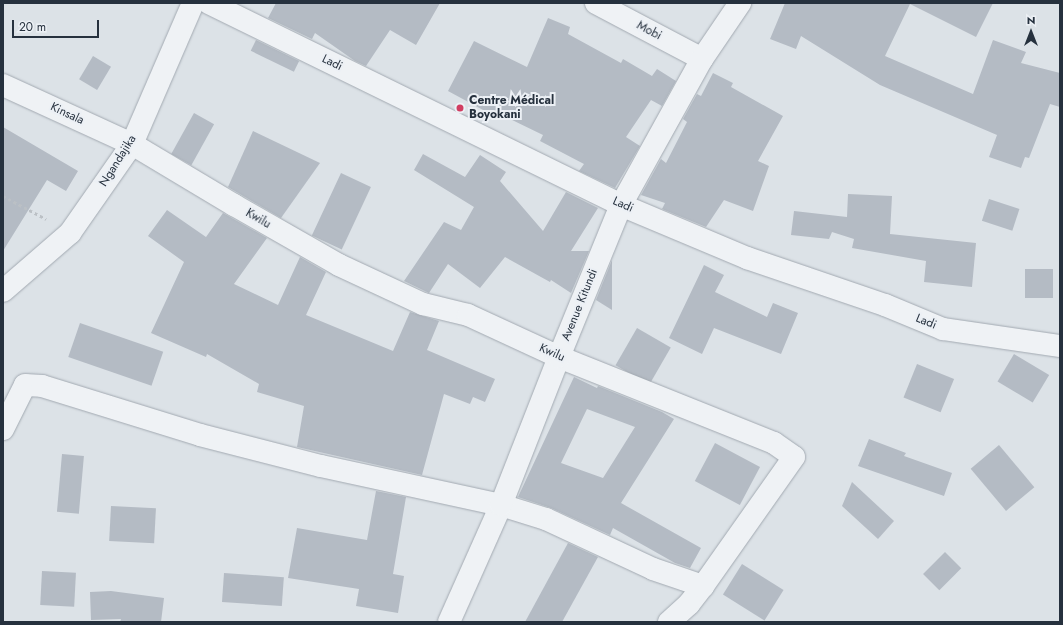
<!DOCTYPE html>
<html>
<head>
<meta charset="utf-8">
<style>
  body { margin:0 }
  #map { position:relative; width:1063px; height:625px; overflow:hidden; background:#dce2e7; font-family:Jost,sans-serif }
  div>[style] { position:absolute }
  .building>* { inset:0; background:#b4bbc4; transform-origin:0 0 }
  .path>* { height:2.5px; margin-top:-1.25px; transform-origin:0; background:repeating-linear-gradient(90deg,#bbc0c5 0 3px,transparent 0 6px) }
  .roads { filter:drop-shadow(0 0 1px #a2a9b1) drop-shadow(0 0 1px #a2a9b1) }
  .minor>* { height:22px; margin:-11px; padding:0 11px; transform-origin:11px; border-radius:11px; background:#eff2f5 }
  .dots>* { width:11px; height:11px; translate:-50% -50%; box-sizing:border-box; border:2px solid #ecf0f5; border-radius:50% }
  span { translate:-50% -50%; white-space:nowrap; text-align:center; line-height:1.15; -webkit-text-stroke:4px #ecf0f5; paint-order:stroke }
  .street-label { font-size:12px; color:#26313e }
  .poi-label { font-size:12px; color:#26313e; font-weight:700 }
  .left { translate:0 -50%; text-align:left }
  .frame { position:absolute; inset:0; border:4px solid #26313e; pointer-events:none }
  .north { position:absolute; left:1011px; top:12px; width:40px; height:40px; -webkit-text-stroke:3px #ecf0f5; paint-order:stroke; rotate:0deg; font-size:11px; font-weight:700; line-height:16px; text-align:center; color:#26313e }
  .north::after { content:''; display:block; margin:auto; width:14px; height:18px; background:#26313e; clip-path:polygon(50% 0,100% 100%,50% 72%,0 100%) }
  .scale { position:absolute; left:12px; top:20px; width:87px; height:18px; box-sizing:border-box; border:2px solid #26313e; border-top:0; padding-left:5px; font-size:12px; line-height:14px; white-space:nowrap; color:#26313e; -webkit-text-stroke:3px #ecf0f5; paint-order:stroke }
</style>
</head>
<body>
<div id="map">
  <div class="building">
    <i style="clip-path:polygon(276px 3px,440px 3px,416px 45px,390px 30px,366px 66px,355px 61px,315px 33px,312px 39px,268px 18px)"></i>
    <i style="clip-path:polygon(785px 3px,993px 3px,976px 37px,910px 4px,885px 56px,973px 94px,993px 40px,1026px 52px,1021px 63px,1060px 73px,1060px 107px,1050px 104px,1029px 158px,1025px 157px,1021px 168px,989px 157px,997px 135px,880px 85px,801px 36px,796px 49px,770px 39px)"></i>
    <i style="clip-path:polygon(548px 18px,570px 27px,568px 34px,621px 63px,623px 59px,652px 76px,657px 69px,676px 81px,662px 106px,651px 100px,626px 137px,640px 146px,615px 188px,579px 171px,584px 164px,540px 141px,543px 135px,498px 113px,496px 117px,448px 91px,474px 41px,527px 67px)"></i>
    <i style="left:256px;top:40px;width:48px;height:12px;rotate:26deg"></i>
    <i style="left:93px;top:56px;width:21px;height:27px;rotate:31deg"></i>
    <i style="clip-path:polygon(713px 73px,733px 83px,731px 87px,783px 116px,758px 161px,769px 166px,753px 211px,724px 200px,706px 227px,662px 209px,665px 203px,641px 195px,661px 159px,666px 163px,687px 122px,683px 119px,697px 94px,701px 96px)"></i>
    <i style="left:194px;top:113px;width:23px;height:47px;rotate:29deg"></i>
    <i style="clip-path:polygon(3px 127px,78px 171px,66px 191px,47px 180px,3px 251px)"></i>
    <i style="clip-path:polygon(253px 131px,320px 163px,281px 218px,228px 187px)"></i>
    <i style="clip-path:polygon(423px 154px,465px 177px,480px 155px,506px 172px,500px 181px,543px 231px,566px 192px,598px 208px,571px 251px,589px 251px,571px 293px,551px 280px,550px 282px,505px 257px,480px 288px,448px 264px,429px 293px,404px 281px,444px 222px,461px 230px,474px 207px,414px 170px)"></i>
    <i style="left:341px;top:173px;width:33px;height:69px;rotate:25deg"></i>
    <i style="clip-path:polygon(848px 194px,892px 196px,890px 234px,976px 243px,972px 287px,924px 282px,926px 261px,852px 248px,854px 239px,832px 232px,829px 239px,791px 235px,794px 211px,847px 217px)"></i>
    <i style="left:989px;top:199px;width:32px;height:23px;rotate:18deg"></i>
    <i style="clip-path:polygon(167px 210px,206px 237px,223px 213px,267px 238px,234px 284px,278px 305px,300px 257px,326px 272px,306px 315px,393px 351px,410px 312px,439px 321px,427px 350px,495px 379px,485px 402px,473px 397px,470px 404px,444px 394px,422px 475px,297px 447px,304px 406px,257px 392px,259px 384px,207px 354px,206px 357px,151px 333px,184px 262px,148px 236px)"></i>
    <i style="clip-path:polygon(612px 260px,612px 310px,596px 300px)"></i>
    <i style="clip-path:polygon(704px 265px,724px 275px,715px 292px,767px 317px,773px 303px,798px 313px,781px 354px,714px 328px,702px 354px,669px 338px)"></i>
    <i style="left:1025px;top:269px;width:28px;height:29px"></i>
    <i style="left:80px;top:323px;width:88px;height:36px;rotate:19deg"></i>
    <i style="left:637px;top:328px;width:39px;height:43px;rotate:30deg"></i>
    <i style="left:1014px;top:354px;width:41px;height:32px;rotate:31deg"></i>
    <i style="left:917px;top:364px;width:40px;height:36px;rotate:22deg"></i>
    <i style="clip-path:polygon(evenodd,574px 377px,597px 388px,598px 386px,662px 412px,674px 419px,621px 503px,701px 548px,690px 568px,675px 563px,613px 528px,610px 535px,551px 508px,518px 497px,574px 377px,587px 409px,635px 427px,603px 478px,561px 463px,587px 409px)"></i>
    <i style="clip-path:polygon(869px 439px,906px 453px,904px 456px,952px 473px,944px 496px,858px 466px)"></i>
    <i style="left:715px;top:443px;width:51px;height:43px;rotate:28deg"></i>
    <i style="left:999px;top:445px;width:55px;height:37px;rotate:50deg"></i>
    <i style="left:62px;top:454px;width:22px;height:58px;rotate:5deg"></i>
    <i style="clip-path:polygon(852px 482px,894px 521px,878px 539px,842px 506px)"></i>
    <i style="clip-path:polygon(376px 491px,406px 497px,393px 574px,404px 576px,398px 613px,356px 606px,359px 589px,288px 578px,297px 528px,367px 540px)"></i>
    <i style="left:111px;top:506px;width:45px;height:35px;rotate:3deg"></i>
    <i style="clip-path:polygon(568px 543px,598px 557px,562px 622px,525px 622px)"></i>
    <i style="left:945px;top:552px;width:23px;height:31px;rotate:45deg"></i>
    <i style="left:742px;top:564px;width:49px;height:36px;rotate:32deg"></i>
    <i style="left:42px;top:571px;width:34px;height:34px;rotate:3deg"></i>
    <i style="left:224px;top:573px;width:60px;height:29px;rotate:4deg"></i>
    <i style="clip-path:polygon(111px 591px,164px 598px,161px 622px,120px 622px,121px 619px,91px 620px,90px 592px)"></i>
  </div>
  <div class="path">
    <i style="left:3px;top:196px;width:49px;rotate:28.1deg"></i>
  </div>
  <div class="roads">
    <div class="minor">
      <i style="left:209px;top:3px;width:459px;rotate:26.1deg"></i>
      <i style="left:621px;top:205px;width:137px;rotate:22.8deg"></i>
      <i style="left:747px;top:258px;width:146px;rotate:18.8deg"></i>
      <i style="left:885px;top:305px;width:63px;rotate:22.5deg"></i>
      <i style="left:943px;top:329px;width:118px;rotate:8.3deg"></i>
      <i style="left:596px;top:3px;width:120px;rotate:27.8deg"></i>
      <i style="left:3px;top:85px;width:142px;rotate:24.6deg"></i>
      <i style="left:132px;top:144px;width:119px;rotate:30.9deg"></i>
      <i style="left:234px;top:205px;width:121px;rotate:29.7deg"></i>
      <i style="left:339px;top:265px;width:93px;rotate:24.9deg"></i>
      <i style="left:423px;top:304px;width:46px;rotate:13.7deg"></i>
      <i style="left:468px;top:315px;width:100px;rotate:24.8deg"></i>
      <i style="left:559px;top:357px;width:232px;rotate:21.8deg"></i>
      <i style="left:774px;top:443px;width:24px;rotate:35deg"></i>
      <i style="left:794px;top:457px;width:158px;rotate:125.2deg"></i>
      <i style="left:703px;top:586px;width:23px;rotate:128deg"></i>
      <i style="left:689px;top:604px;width:27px;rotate:138deg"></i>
      <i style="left:3px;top:291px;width:89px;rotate:-40.9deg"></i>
      <i style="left:70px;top:233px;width:108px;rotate:-55.1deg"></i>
      <i style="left:132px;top:144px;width:154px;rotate:-66.6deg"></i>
      <i style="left:3px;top:429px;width:49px;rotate:-63.4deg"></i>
      <i style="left:25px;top:385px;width:17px;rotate:3deg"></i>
      <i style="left:42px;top:386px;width:165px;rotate:17.2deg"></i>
      <i style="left:200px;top:435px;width:125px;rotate:14.4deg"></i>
      <i style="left:321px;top:466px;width:184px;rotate:12.2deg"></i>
      <i style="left:501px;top:505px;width:47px;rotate:17.3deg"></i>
      <i style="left:546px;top:519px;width:118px;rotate:25deg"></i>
      <i style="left:653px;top:569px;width:53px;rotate:18.8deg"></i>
      <i style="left:449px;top:622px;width:128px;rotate:-66deg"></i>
      <i style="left:501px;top:505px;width:159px;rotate:-68.6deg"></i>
      <i style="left:559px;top:357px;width:164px;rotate:-67.8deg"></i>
      <i style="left:621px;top:205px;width:167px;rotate:-61deg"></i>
      <i style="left:702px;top:59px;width:68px;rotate:-55.8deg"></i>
    </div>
  </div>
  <div class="dots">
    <i style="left:460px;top:108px;background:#d13d61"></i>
  </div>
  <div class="street-label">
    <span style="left:649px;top:31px;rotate:28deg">Mobi</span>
    <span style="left:332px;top:63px;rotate:26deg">Ladi</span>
    <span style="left:67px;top:114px;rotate:25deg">Kinsala</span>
    <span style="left:118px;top:161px;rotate:-58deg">Ngandajika</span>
    <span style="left:623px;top:205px;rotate:24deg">Ladi</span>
    <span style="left:258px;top:219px;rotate:30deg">Kwilu</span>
    <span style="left:580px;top:305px;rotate:-68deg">Avenue Kitundi</span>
    <span style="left:926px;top:322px;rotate:22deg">Ladi</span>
    <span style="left:552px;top:353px;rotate:24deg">Kwilu</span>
  </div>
  <div class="poi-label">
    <span class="left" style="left:469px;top:108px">Centre Médical<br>Boyokani</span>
  </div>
  <div class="frame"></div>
  <div class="north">N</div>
  <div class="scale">20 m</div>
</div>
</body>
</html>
